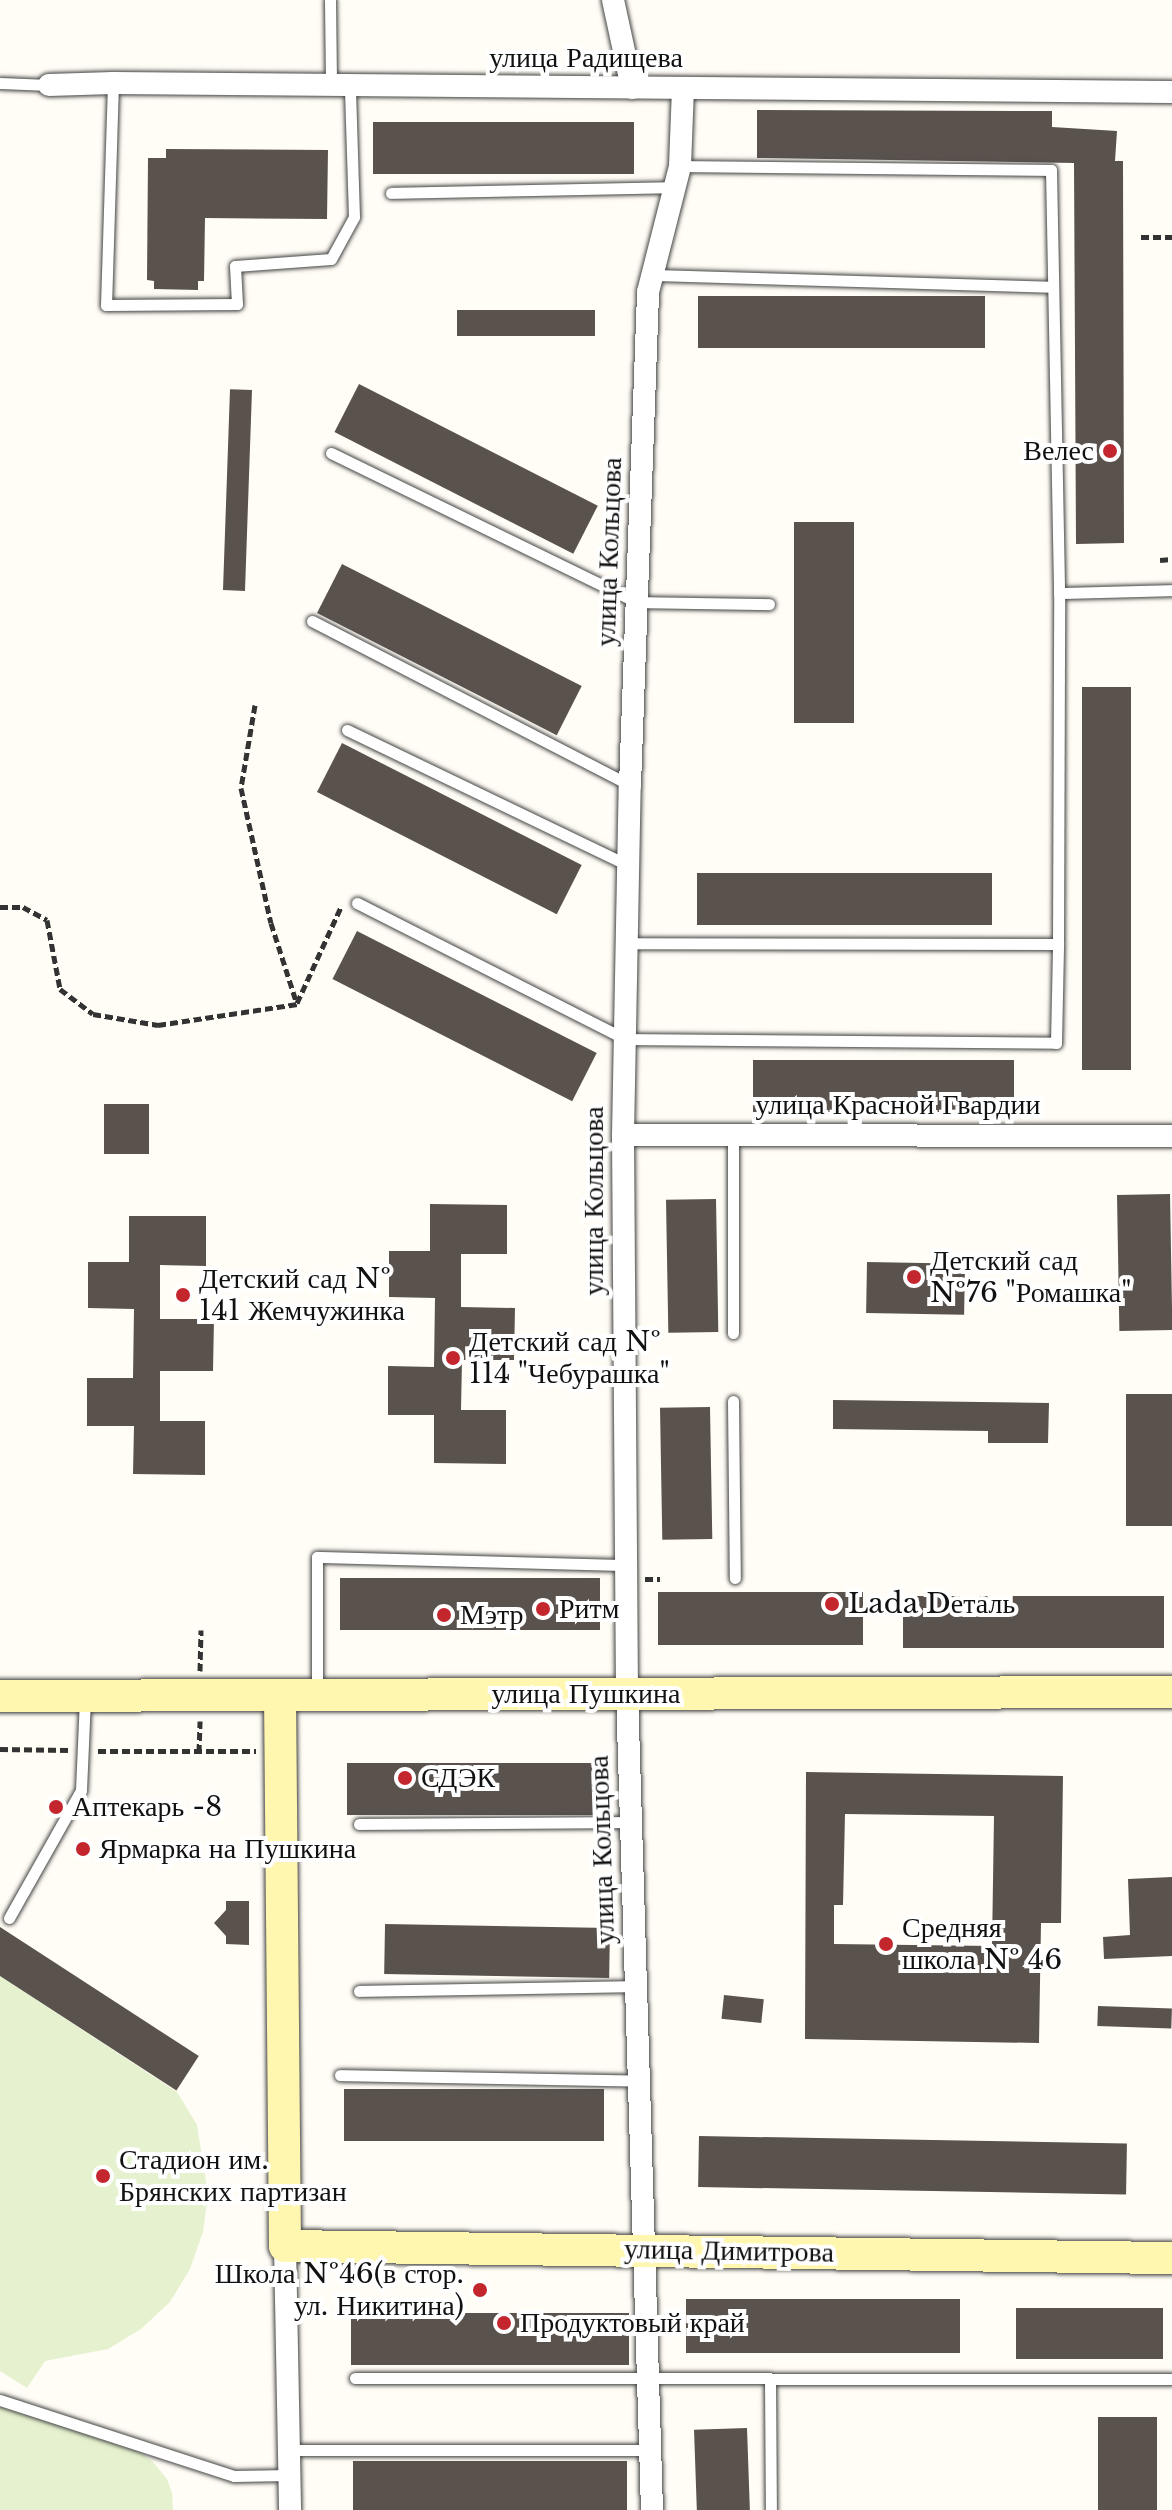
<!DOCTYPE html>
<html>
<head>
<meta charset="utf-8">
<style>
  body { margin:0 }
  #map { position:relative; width:1172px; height:2510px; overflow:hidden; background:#fffdf5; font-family:"Libre Baskerville",serif }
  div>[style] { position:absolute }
  .pitch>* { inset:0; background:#e6f2cf }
  .building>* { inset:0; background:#5a524d; transform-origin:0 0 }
  .path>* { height:5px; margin-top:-2.5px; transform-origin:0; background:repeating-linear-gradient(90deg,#333 0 8px,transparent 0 12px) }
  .roads { filter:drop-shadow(0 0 2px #444) drop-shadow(0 0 2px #444) }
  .lane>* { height:11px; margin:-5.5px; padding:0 5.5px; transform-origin:5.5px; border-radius:5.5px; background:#fff }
  .street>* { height:22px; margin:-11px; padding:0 11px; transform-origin:11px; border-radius:11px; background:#fff }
  .secondary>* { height:32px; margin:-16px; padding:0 16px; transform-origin:16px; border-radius:16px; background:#fff6b0 }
  .dots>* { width:22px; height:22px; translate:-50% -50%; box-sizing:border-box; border:4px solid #fff; border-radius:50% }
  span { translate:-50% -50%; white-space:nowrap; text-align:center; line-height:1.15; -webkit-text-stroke:8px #fff; paint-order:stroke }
  .street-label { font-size:28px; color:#111 }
  .poi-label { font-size:28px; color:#111 }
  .right { translate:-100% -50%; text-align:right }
  .left { translate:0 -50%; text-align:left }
</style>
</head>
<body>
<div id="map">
  <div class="pitch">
    <i style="clip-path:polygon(0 1976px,177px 2092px,197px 2125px,208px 2194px,203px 2232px,190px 2269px,170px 2302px,141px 2329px,108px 2349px,45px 2361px,27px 2388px,0 2371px)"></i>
    <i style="clip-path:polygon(0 2406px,132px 2446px,153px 2462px,167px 2479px,172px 2493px,173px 2510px,0 2510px)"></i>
  </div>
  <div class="building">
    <i style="clip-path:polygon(757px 110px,1052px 111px,1052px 127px,1117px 131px,1115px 161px,1123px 161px,1124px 543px,1076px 544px,1074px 163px,757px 158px)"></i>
    <i style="left:373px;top:122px;width:261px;height:52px"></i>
    <i style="clip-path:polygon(166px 149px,328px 150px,327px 219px,205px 218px,204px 281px,198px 281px,198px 290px,154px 289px,154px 281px,147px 280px,148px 158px,166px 158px)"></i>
    <i style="left:698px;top:296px;width:287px;height:52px"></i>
    <i style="left:457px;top:310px;width:138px;height:26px"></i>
    <i style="left:359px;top:384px;width:268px;height:54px;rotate:27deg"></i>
    <i style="left:252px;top:390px;width:201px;height:22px;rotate:92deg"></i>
    <i style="left:794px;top:522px;width:60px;height:201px"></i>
    <i style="left:342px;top:564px;width:269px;height:55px;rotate:27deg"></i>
    <i style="left:1082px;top:687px;width:49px;height:383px"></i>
    <i style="left:342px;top:743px;width:269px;height:55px;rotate:27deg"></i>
    <i style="left:697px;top:873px;width:295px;height:52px"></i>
    <i style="left:357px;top:931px;width:269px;height:54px;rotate:27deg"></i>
    <i style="left:753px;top:1060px;width:261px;height:52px"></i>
    <i style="left:104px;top:1104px;width:45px;height:50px"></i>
    <i style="left:1170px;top:1194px;width:136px;height:53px;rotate:89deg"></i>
    <i style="left:716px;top:1199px;width:133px;height:50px;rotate:89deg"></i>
    <i style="clip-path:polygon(430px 1204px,507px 1205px,507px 1254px,461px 1254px,461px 1307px,515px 1308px,514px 1360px,462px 1360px,461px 1410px,506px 1410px,506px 1464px,434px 1463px,434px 1415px,388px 1415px,388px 1366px,434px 1367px,435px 1298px,389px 1297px,389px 1251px,430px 1251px)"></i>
    <i style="clip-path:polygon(129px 1216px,206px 1216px,206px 1266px,160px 1265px,160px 1319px,214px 1319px,213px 1371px,160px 1371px,160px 1421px,205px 1421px,205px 1475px,133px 1474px,134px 1426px,87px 1426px,87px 1378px,133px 1378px,134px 1309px,88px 1308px,88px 1262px,129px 1262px)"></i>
    <i style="left:867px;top:1262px;width:98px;height:51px;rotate:1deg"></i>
    <i style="left:1126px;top:1394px;width:46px;height:132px"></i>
    <i style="clip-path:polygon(833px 1400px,1049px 1403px,1048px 1443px,988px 1443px,988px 1431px,833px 1429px)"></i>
    <i style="left:710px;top:1407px;width:132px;height:50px;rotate:89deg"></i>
    <i style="left:340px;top:1578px;width:260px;height:52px"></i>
    <i style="left:658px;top:1592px;width:205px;height:53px"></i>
    <i style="left:903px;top:1596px;width:261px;height:52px"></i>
    <i style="left:347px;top:1763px;width:261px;height:52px"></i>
    <i style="clip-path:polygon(evenodd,806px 1772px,1063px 1776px,1061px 1923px,1041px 1923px,1039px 2043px,805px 2039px,806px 1772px,845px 1814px,994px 1816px,992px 1946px,834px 1944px,834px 1905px,843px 1905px,845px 1814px)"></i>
    <i style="clip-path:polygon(1172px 1877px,1172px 1956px,1104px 1959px,1103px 1937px,1130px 1935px,1128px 1879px)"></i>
    <i style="clip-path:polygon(226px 1901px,249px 1901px,249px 1945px,226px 1944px,226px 1936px,214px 1923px,226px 1910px)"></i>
    <i style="left:0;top:1927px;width:237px;height:41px;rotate:33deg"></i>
    <i style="left:610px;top:1928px;width:50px;height:225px;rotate:91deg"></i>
    <i style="left:724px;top:1995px;width:40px;height:24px;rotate:6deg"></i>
    <i style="left:1098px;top:2006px;width:74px;height:20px;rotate:2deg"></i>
    <i style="left:344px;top:2089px;width:260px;height:52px"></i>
    <i style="left:699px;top:2136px;width:428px;height:51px;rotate:1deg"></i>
    <i style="left:960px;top:2299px;width:54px;height:274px;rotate:90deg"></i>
    <i style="left:1016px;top:2308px;width:147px;height:51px"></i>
    <i style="left:351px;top:2313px;width:278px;height:52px"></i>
    <i style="left:1098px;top:2417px;width:59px;height:93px"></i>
    <i style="left:747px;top:2428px;width:82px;height:53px;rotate:88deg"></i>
    <i style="left:627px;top:2461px;width:49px;height:274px;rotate:90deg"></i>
  </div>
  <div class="path">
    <i style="left:1141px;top:237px;width:31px"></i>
    <i style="left:1160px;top:560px;width:12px;rotate:-5deg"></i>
    <i style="left:255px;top:705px;width:84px;rotate:99.6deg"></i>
    <i style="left:241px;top:788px;width:138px;rotate:77.5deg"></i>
    <i style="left:271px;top:923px;width:85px;rotate:72.2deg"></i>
    <i style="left:0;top:907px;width:23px"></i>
    <i style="left:23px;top:907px;width:27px;rotate:28deg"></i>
    <i style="left:47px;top:920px;width:70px;rotate:79.3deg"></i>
    <i style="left:60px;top:989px;width:41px;rotate:37.1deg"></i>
    <i style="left:93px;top:1014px;width:66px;rotate:9.6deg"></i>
    <i style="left:158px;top:1025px;width:141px;rotate:-8.6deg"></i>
    <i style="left:297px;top:1003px;width:106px;rotate:-65.4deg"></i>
    <i style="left:645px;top:1579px;width:15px"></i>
    <i style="left:200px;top:1671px;width:41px;rotate:-88.6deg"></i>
    <i style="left:0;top:1749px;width:68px;rotate:0.8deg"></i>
    <i style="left:98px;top:1751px;width:158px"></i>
    <i style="left:199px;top:1752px;width:31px;rotate:-88deg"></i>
  </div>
  <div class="roads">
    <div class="lane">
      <i style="left:330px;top:0;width:87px;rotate:89.3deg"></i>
      <i style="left:0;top:83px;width:49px;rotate:2.3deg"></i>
      <i style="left:113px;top:83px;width:222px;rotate:91.8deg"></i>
      <i style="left:106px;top:305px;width:131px;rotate:-0.4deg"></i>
      <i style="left:237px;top:304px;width:38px;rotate:-93deg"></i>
      <i style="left:235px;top:266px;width:96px;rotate:-4.2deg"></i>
      <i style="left:331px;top:259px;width:48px;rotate:-61.3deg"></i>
      <i style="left:354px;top:217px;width:130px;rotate:-91.8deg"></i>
      <i style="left:680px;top:166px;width:371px;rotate:0.6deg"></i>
      <i style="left:1051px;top:170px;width:423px;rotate:88.9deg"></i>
      <i style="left:391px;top:193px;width:284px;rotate:-1.2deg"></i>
      <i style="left:652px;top:275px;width:401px;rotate:1.7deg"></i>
      <i style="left:331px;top:453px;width:340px;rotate:26deg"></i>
      <i style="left:637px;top:602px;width:132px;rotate:0.9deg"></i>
      <i style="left:312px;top:621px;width:358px;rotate:27.3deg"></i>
      <i style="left:347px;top:730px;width:312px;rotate:25.7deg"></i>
      <i style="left:357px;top:903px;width:301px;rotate:26.9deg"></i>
      <i style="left:625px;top:1039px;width:431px;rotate:0.5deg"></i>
      <i style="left:1056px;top:1043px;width:99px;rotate:-88.8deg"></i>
      <i style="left:1058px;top:944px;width:431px;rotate:-179.9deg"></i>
      <i style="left:1058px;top:944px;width:351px;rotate:-89.8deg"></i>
      <i style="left:1059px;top:593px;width:113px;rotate:-1.5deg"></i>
      <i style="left:733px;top:1135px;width:198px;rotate:90deg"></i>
      <i style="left:733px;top:1401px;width:177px;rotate:89.4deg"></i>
      <i style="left:317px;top:1691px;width:134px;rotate:-90deg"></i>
      <i style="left:317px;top:1557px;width:309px;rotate:1.5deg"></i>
      <i style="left:359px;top:1824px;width:272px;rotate:-0.4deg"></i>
      <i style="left:9px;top:1918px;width:147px;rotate:-60.6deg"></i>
      <i style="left:81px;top:1790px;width:93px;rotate:-87.5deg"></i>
      <i style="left:359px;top:1991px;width:277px;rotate:-1deg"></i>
      <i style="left:340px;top:2075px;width:299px;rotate:1.1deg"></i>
      <i style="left:355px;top:2378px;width:817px;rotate:0.07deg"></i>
      <i style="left:770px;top:2380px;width:130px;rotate:89.6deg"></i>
      <i style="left:0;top:2400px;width:246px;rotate:18deg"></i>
      <i style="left:234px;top:2476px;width:55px;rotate:-1deg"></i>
      <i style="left:288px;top:2450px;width:362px"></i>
    </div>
    <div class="street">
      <i style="left:613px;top:0;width:90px;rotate:77.8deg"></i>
      <i style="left:49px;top:85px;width:64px;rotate:-1.8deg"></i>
      <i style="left:113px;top:83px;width:1059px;rotate:0.49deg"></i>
      <i style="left:623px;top:1135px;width:549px;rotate:0.1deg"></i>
      <i style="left:285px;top:2246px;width:264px;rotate:88.9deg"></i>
      <i style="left:652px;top:2510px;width:816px;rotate:-91.75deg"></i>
      <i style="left:627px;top:1694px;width:559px;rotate:-90.41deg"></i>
      <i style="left:623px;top:1135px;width:350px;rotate:-88.9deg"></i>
      <i style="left:630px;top:785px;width:493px;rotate:-87.9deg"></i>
      <i style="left:648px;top:292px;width:130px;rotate:-75.7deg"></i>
      <i style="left:680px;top:166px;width:78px;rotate:-87.8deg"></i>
    </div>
    <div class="secondary">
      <i style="left:280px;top:1695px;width:551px;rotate:89.48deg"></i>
      <i style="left:285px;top:2246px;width:887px;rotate:0.78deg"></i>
      <i style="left:0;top:1696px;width:1172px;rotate:-0.2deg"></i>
    </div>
  </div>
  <div class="dots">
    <i style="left:1110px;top:451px;background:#c4262e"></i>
    <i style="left:914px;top:1277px;background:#c4262e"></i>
    <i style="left:183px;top:1295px;background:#c4262e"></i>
    <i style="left:453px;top:1358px;background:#c4262e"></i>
    <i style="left:832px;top:1604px;background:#c4262e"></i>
    <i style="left:543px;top:1609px;background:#c4262e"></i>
    <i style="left:444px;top:1615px;background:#c4262e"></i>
    <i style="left:405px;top:1778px;background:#c4262e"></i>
    <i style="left:56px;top:1807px;background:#c4262e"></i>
    <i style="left:83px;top:1849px;background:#c4262e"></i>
    <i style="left:886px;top:1944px;background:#c4262e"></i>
    <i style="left:103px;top:2176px;background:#c4262e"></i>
    <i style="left:480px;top:2290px;background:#c4262e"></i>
    <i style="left:504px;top:2323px;background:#c4262e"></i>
  </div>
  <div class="street-label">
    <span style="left:586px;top:58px">улица Радищева</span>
    <span style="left:609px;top:552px;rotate:-88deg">улица Кольцова</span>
    <span style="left:898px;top:1105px">улица Красной Гвардии</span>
    <span style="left:594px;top:1201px;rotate:-90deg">улица Кольцова</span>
    <span style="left:586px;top:1694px">улица Пушкина</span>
    <span style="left:602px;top:1850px;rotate:-92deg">улица Кольцова</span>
    <span style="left:729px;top:2251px;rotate:1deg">улица Димитрова</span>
  </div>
  <div class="poi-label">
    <span class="right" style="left:1094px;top:451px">Велес</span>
    <span class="left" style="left:930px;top:1277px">Детский сад<br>№76 "Ромашка"</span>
    <span class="left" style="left:199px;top:1295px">Детский сад №<br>141 Жемчужинка</span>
    <span class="left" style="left:469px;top:1358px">Детский сад №<br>114 "Чебурашка"</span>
    <span class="left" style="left:848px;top:1604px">Lada Dеталь</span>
    <span class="left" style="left:559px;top:1609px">Ритм</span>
    <span class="left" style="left:460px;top:1615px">Мэтр</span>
    <span class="left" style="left:421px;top:1778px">СДЭК</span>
    <span class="left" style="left:72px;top:1807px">Аптекарь -8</span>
    <span class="left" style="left:99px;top:1849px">Ярмарка на Пушкина</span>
    <span class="left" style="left:902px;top:1944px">Средняя<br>школа № 46</span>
    <span class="left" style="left:119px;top:2176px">Стадион им.<br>Брянских партизан</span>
    <span class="right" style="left:464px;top:2290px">Школа №46(в стор.<br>ул. Никитина)</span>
    <span class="left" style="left:520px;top:2323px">Продуктовый край</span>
  </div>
</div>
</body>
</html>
